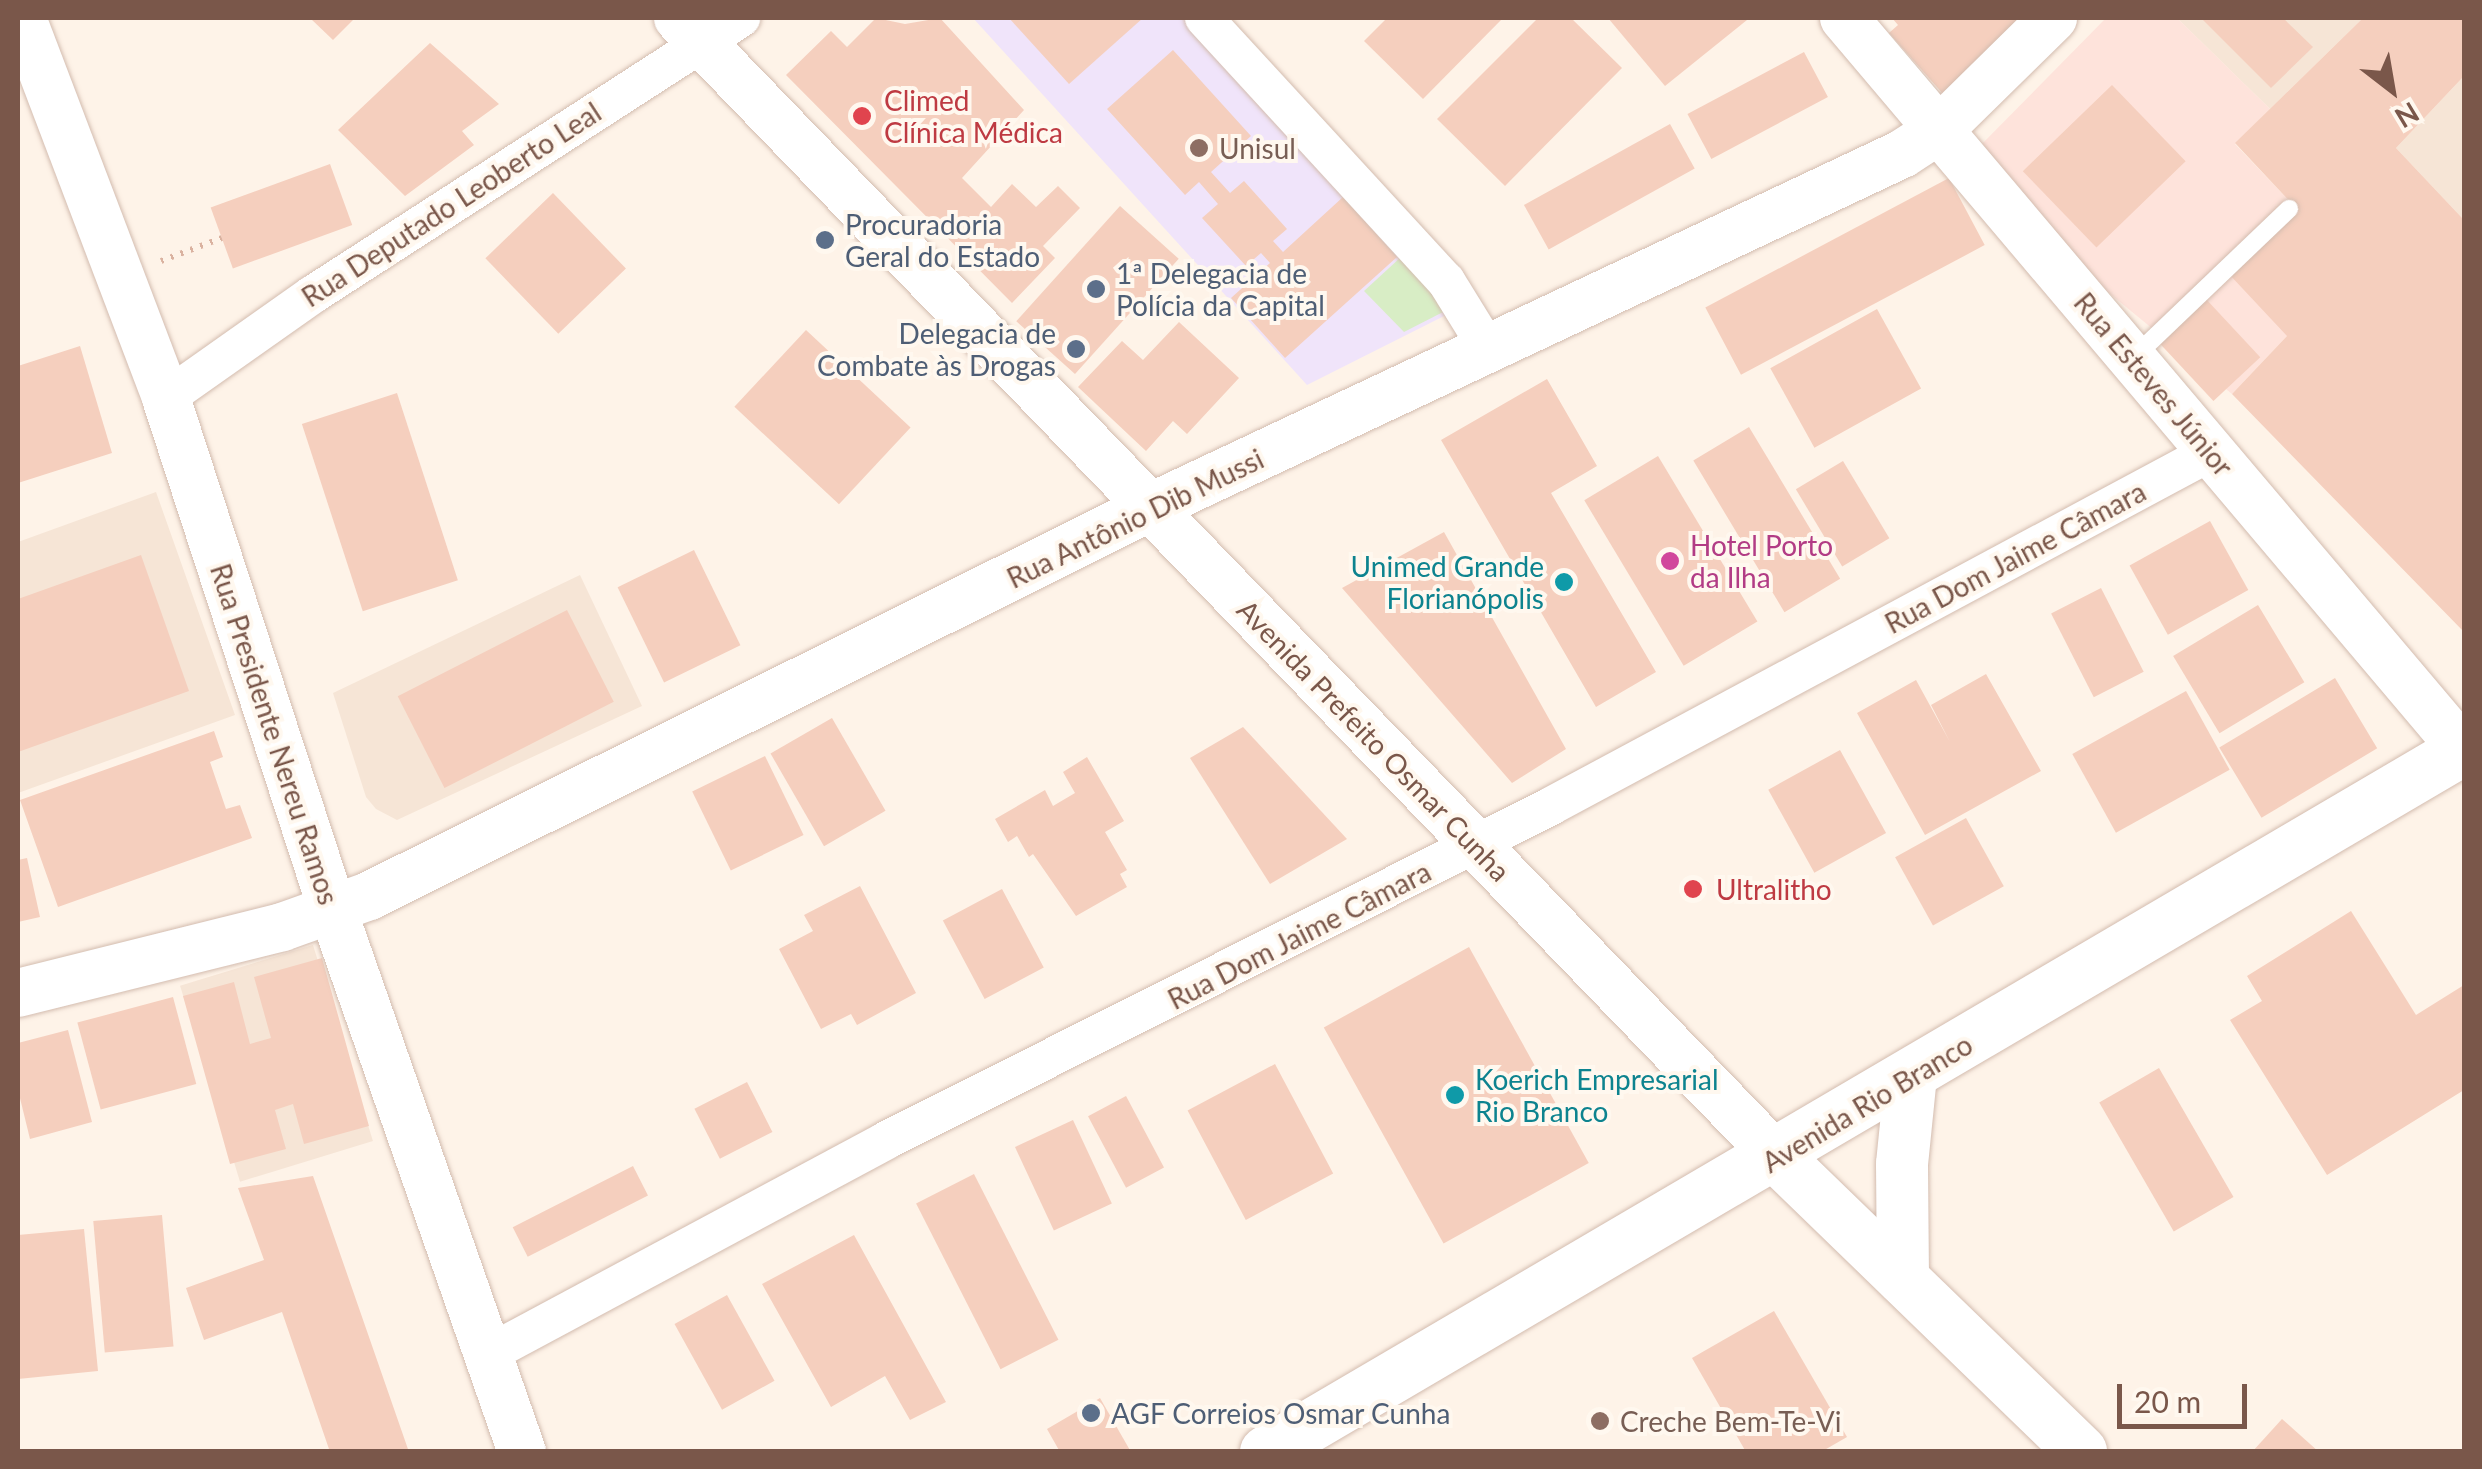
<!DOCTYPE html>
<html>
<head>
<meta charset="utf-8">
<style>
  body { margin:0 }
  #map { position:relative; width:2482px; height:1469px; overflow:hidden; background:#fef3e8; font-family:Lato,sans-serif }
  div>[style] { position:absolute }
  .residential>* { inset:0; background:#f6e5d6; transform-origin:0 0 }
  .commercial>* { inset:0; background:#fee3db }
  .education>* { inset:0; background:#f0e4fa }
  .green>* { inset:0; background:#d8edc5 }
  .building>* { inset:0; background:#f5cfbe; transform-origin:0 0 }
  .path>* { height:6px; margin-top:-3px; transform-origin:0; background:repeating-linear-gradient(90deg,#dab2a0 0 2.5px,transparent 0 10.5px) }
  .roads { filter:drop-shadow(0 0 2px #d3bcaf) drop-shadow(0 0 2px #d3bcaf) }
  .service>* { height:18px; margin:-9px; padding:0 9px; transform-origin:9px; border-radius:9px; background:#fff }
  .minor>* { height:38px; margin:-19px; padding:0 19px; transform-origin:19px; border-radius:19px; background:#fff }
  .tertiary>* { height:48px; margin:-24px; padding:0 24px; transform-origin:24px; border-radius:24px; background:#fff }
  .secondary>* { height:52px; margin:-26px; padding:0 26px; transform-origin:26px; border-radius:26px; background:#fff }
  .dots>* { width:28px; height:28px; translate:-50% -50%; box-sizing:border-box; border:5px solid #fff8ef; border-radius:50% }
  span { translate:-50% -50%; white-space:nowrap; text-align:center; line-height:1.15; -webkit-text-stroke:8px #fff8ef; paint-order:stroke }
  .health-label { font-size:28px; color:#be3a42 }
  .left { translate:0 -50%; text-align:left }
  .education-label { font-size:28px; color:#785e54 }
  .street-label { font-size:28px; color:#7a574a }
  .service-label { font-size:28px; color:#4e5e75 }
  .right { translate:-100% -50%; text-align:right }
  .hotel-label { font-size:28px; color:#b23c85 }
  .culture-label { font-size:28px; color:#0d838f }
  .frame { position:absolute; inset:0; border:20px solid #7a574a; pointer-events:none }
  .north { position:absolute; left:2342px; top:40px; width:100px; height:100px; -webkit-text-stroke:8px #fff8ef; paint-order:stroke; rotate:149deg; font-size:28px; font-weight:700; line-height:40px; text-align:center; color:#7a574a }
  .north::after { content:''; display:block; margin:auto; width:35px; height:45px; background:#7a574a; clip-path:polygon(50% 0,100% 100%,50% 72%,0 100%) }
  .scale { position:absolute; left:2117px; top:1384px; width:130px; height:45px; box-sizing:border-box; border:5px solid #7a574a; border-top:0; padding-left:12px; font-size:30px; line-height:35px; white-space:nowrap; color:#7a574a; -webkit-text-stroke:8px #fff8ef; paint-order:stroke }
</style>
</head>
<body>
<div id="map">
  <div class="residential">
    <i style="clip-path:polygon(2177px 18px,2363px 18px,2270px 109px)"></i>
    <i style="clip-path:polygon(2464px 76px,2464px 220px,2396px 148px)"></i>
    <i style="clip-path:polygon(156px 492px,235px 715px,18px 793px,18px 542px)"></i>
    <i style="clip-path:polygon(580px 575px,642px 706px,397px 820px,376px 809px,366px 797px,333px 693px)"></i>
    <i style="left:313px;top:945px;width:205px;height:139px;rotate:73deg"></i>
  </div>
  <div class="commercial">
    <i style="clip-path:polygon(2106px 18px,2177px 18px,2270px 109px,2235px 144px,2297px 209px,2287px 336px,2232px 394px,2092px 279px,1978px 148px)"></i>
  </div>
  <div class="education">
    <i style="clip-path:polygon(973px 18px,1184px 18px,1452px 312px,1307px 385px)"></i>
  </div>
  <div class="green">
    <i style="clip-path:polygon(1401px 257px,1447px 310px,1404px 332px,1364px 291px)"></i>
  </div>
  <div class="building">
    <i style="clip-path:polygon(310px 18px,355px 18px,333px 40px)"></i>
    <i style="clip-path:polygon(876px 18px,905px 24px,940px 18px,1024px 110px,962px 178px,991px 207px,1012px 184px,1036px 207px,1058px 186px,1080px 208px,1043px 246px,1055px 258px,1012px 303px,786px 75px,831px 31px,847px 47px)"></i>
    <i style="clip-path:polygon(1009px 18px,1143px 18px,1069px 84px)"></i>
    <i style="clip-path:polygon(1387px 18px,1503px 18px,1423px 99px,1364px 41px)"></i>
    <i style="clip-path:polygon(1538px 18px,1571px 18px,1622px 68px,1505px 186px,1437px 119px)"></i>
    <i style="clip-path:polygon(1608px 18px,1746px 18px,1747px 20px,1665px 86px)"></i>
    <i style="clip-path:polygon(1892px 18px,2024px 18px,1944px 95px,1889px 33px,1898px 25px)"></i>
    <i style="clip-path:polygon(2201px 18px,2283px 18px,2313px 47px,2271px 88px)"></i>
    <i style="clip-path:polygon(2363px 18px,2464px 18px,2464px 76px,2396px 148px,2464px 220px,2464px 632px,2232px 394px,2287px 336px,2228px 273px,2297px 209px,2235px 143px)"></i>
    <i style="clip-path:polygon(430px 43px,499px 104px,462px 131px,474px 145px,405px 196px,338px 130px)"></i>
    <i style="clip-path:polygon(1173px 50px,1251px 136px,1211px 172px,1230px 193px,1244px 181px,1287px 229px,1273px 241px,1283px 252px,1343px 197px,1397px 257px,1285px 358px,1231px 298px,1270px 263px,1261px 253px,1246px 266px,1202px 218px,1218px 204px,1199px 182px,1185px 195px,1107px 109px)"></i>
    <i style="left:1804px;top:52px;width:51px;height:132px;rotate:62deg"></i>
    <i style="left:2112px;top:85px;width:106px;height:124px;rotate:46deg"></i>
    <i style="left:1670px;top:124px;width:51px;height:167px;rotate:61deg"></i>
    <i style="left:330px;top:164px;width:65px;height:127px;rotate:70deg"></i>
    <i style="left:1949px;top:178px;width:76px;height:276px;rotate:62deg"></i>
    <i style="left:553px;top:193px;width:105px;height:94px;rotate:46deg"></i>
    <i style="left:1120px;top:206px;width:79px;height:155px;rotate:42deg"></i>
    <i style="left:2205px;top:298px;width:81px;height:64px;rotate:47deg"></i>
    <i style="left:1877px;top:309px;width:91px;height:122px;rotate:61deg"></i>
    <i style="clip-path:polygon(1179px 322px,1239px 378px,1187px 434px,1173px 421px,1146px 451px,1078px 387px,1122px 341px,1143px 360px)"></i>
    <i style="left:806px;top:330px;width:143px;height:105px;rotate:43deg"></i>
    <i style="clip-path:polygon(80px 346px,112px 453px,18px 483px,18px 366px)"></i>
    <i style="clip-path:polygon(1547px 379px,1597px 466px,1551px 493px,1656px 672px,1596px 707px,1441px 440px)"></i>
    <i style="left:397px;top:393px;width:197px;height:100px;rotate:72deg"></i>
    <i style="left:1749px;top:427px;width:177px;height:65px;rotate:59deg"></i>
    <i style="left:1658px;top:456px;width:193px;height:86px;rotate:59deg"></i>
    <i style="left:1843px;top:461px;width:90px;height:55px;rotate:59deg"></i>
    <i style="left:2210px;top:521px;width:79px;height:92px;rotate:61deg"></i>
    <i style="clip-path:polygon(1444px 532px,1566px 749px,1512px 783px,1342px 588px)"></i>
    <i style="left:694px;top:550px;width:106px;height:85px;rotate:64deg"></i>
    <i style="clip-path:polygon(141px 555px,189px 691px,18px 752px,18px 599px)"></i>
    <i style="left:2101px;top:588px;width:94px;height:56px;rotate:63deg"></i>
    <i style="left:2258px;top:605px;width:90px;height:99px;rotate:59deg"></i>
    <i style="left:567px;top:610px;width:103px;height:190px;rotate:63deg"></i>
    <i style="clip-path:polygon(1986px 674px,2041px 771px,1925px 835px,1857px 713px,1916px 680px,1950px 742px,1931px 705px)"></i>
    <i style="left:2335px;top:678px;width:82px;height:135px;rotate:59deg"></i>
    <i style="left:2186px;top:691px;width:90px;height:130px;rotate:61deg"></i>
    <i style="left:832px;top:718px;width:107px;height:71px;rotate:60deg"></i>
    <i style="clip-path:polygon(1243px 727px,1347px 839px,1270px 884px,1190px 758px)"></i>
    <i style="clip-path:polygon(214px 731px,223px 757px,210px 762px,226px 809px,240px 805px,252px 838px,58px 907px,20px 800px)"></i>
    <i style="left:1840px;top:750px;width:95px;height:82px;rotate:61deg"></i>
    <i style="left:765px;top:756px;width:88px;height:81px;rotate:64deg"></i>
    <i style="clip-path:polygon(1087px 757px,1124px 821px,1105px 832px,1127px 870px,1120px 874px,1127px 887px,1076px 916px,1033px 854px,1029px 857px,1017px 836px,1008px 842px,995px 819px,1045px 790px,1053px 806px,1075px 793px,1063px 772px)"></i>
    <i style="left:1966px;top:818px;width:78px;height:81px;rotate:61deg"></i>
    <i style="clip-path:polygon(27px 858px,40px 917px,18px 922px,18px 860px)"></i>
    <i style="clip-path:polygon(860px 886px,916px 993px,857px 1025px,851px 1014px,821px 1029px,779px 949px,813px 931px,804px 915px)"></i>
    <i style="left:1002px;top:889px;width:89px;height:67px;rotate:62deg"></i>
    <i style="clip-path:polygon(2351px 911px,2416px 1015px,2464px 985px,2464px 1090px,2327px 1175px,2230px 1020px,2262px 1001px,2247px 976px)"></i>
    <i style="left:1469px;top:947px;width:247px;height:166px;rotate:61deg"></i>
    <i style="clip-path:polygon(322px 958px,369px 1126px,304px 1144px,293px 1104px,275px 1110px,286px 1149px,230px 1164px,183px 996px,234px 982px,250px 1044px,271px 1038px,254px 977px)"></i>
    <i style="left:173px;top:997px;width:90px;height:99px;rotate:75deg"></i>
    <i style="clip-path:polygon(68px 1030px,92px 1122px,30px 1139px,18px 1090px,18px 1043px)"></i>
    <i style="left:1275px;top:1064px;width:124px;height:99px;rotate:62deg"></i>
    <i style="left:2159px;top:1068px;width:149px;height:69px;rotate:60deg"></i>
    <i style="left:747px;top:1082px;width:56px;height:59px;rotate:63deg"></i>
    <i style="left:1126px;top:1096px;width:81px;height:43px;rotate:62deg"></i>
    <i style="left:1073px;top:1120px;width:92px;height:64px;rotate:65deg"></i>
    <i style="left:633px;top:1166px;width:33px;height:135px;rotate:63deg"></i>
    <i style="left:974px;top:1174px;width:186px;height:65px;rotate:63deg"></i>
    <i style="clip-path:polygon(313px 1176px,409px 1452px,330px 1452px,282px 1312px,204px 1340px,186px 1288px,264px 1260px,238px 1188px)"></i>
    <i style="left:162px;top:1215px;width:132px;height:69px;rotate:85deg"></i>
    <i style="clip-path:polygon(84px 1229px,98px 1371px,18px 1379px,18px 1235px)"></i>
    <i style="clip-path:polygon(854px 1235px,946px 1402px,910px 1420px,885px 1376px,831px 1407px,762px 1284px)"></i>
    <i style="left:727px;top:1295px;width:98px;height:60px;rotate:61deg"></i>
    <i style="clip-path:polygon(1774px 1311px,1847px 1437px,1821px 1452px,1746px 1452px,1692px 1358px)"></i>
    <i style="clip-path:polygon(1100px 1398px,1131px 1452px,1060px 1452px,1047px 1429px)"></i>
    <i style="clip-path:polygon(2282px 1419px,2319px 1452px,2252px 1452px)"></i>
  </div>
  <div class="path">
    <i style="left:161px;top:261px;width:65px;rotate:-20.7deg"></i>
  </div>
  <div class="roads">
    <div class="service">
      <i style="left:2133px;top:358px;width:216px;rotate:-43.7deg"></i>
    </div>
    <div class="minor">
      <i style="left:1204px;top:18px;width:357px;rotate:47.4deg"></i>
      <i style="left:1446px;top:281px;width:80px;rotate:58.3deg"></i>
      <i style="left:166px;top:398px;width:179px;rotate:-35.2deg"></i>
      <i style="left:312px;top:295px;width:511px;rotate:-32.85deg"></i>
      <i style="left:488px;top:1354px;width:451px;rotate:-28.2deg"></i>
      <i style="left:885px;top:1141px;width:746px;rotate:-26.7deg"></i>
      <i style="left:1551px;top:806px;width:749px;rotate:-28.21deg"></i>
    </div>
    <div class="tertiary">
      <i style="left:22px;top:18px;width:406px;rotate:69.2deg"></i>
      <i style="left:166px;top:398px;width:539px;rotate:71.97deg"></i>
      <i style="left:333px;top:911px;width:573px;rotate:70.74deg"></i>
      <i style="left:678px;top:18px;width:1581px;rotate:46.02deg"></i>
      <i style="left:1844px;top:18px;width:960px;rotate:49.77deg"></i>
      <i style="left:18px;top:993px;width:272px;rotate:-14deg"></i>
      <i style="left:282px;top:927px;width:92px;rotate:-19.6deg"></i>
      <i style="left:369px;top:896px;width:871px;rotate:-26.45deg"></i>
      <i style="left:1149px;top:508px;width:832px;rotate:-25.18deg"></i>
      <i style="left:1902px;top:154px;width:44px;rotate:-33deg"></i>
      <i style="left:1939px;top:130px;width:160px;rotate:-44.5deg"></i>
    </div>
    <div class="secondary">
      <i style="left:1776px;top:1156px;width:425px;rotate:44.1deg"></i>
      <i style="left:1903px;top:1279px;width:115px;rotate:-90.5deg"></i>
      <i style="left:1902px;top:1164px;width:88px;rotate:-84.2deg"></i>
      <i style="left:1266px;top:1452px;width:1389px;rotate:-30.4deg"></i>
    </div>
  </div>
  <div class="dots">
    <i style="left:862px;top:116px;background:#e0444e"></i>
    <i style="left:1199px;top:148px;background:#8d6e63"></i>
    <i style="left:825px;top:240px;background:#5c6f8a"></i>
    <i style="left:1096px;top:289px;background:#5c6f8a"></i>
    <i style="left:1076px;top:349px;background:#5c6f8a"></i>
    <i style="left:1670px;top:561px;background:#d1479c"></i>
    <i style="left:1564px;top:582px;background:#0f9aa8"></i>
    <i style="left:1693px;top:889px;background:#e0444e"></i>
    <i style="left:1455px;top:1095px;background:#0f9aa8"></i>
    <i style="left:1091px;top:1413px;background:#5c6f8a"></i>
    <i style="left:1600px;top:1421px;background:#8d6e63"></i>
  </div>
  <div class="health-label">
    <span class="left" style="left:884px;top:116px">Climed<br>Clínica Médica</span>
    <span class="left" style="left:1716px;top:889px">Ultralitho</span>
  </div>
  <div class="education-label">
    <span class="left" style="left:1219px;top:148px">Unisul</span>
    <span class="left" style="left:1620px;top:1421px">Creche Bem-Te-Vi</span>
  </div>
  <div class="street-label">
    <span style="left:451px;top:204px;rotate:-33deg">Rua Deputado Leoberto Leal</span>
    <span style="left:2154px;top:384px;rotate:50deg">Rua Esteves Júnior</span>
    <span style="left:1135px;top:518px;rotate:-26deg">Rua Antônio Dib Mussi</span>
    <span style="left:2015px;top:557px;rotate:-28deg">Rua Dom Jaime Câmara</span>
    <span style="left:275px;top:734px;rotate:72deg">Rua Presidente Nereu Ramos</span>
    <span style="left:1374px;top:740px;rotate:46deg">Avenida Prefeito Osmar Cunha</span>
    <span style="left:1299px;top:935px;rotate:-27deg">Rua Dom Jaime Câmara</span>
    <span style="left:1867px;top:1103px;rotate:-31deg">Avenida Rio Branco</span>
  </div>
  <div class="service-label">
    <span class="left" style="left:845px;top:240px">Procuradoria<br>Geral do Estado</span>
    <span class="left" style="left:1116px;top:289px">1ª Delegacia de<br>Polícia da Capital</span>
    <span class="right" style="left:1056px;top:349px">Delegacia de<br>Combate às Drogas</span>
    <span class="left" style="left:1111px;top:1413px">AGF Correios Osmar Cunha</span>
  </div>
  <div class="hotel-label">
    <span class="left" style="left:1690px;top:561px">Hotel Porto<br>da Ilha</span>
  </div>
  <div class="culture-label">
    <span class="right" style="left:1544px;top:582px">Unimed Grande<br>Florianópolis</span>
    <span class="left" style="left:1475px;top:1095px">Koerich Empresarial<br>Rio Branco</span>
  </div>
  <div class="frame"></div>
  <div class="north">N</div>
  <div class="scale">20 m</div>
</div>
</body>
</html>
